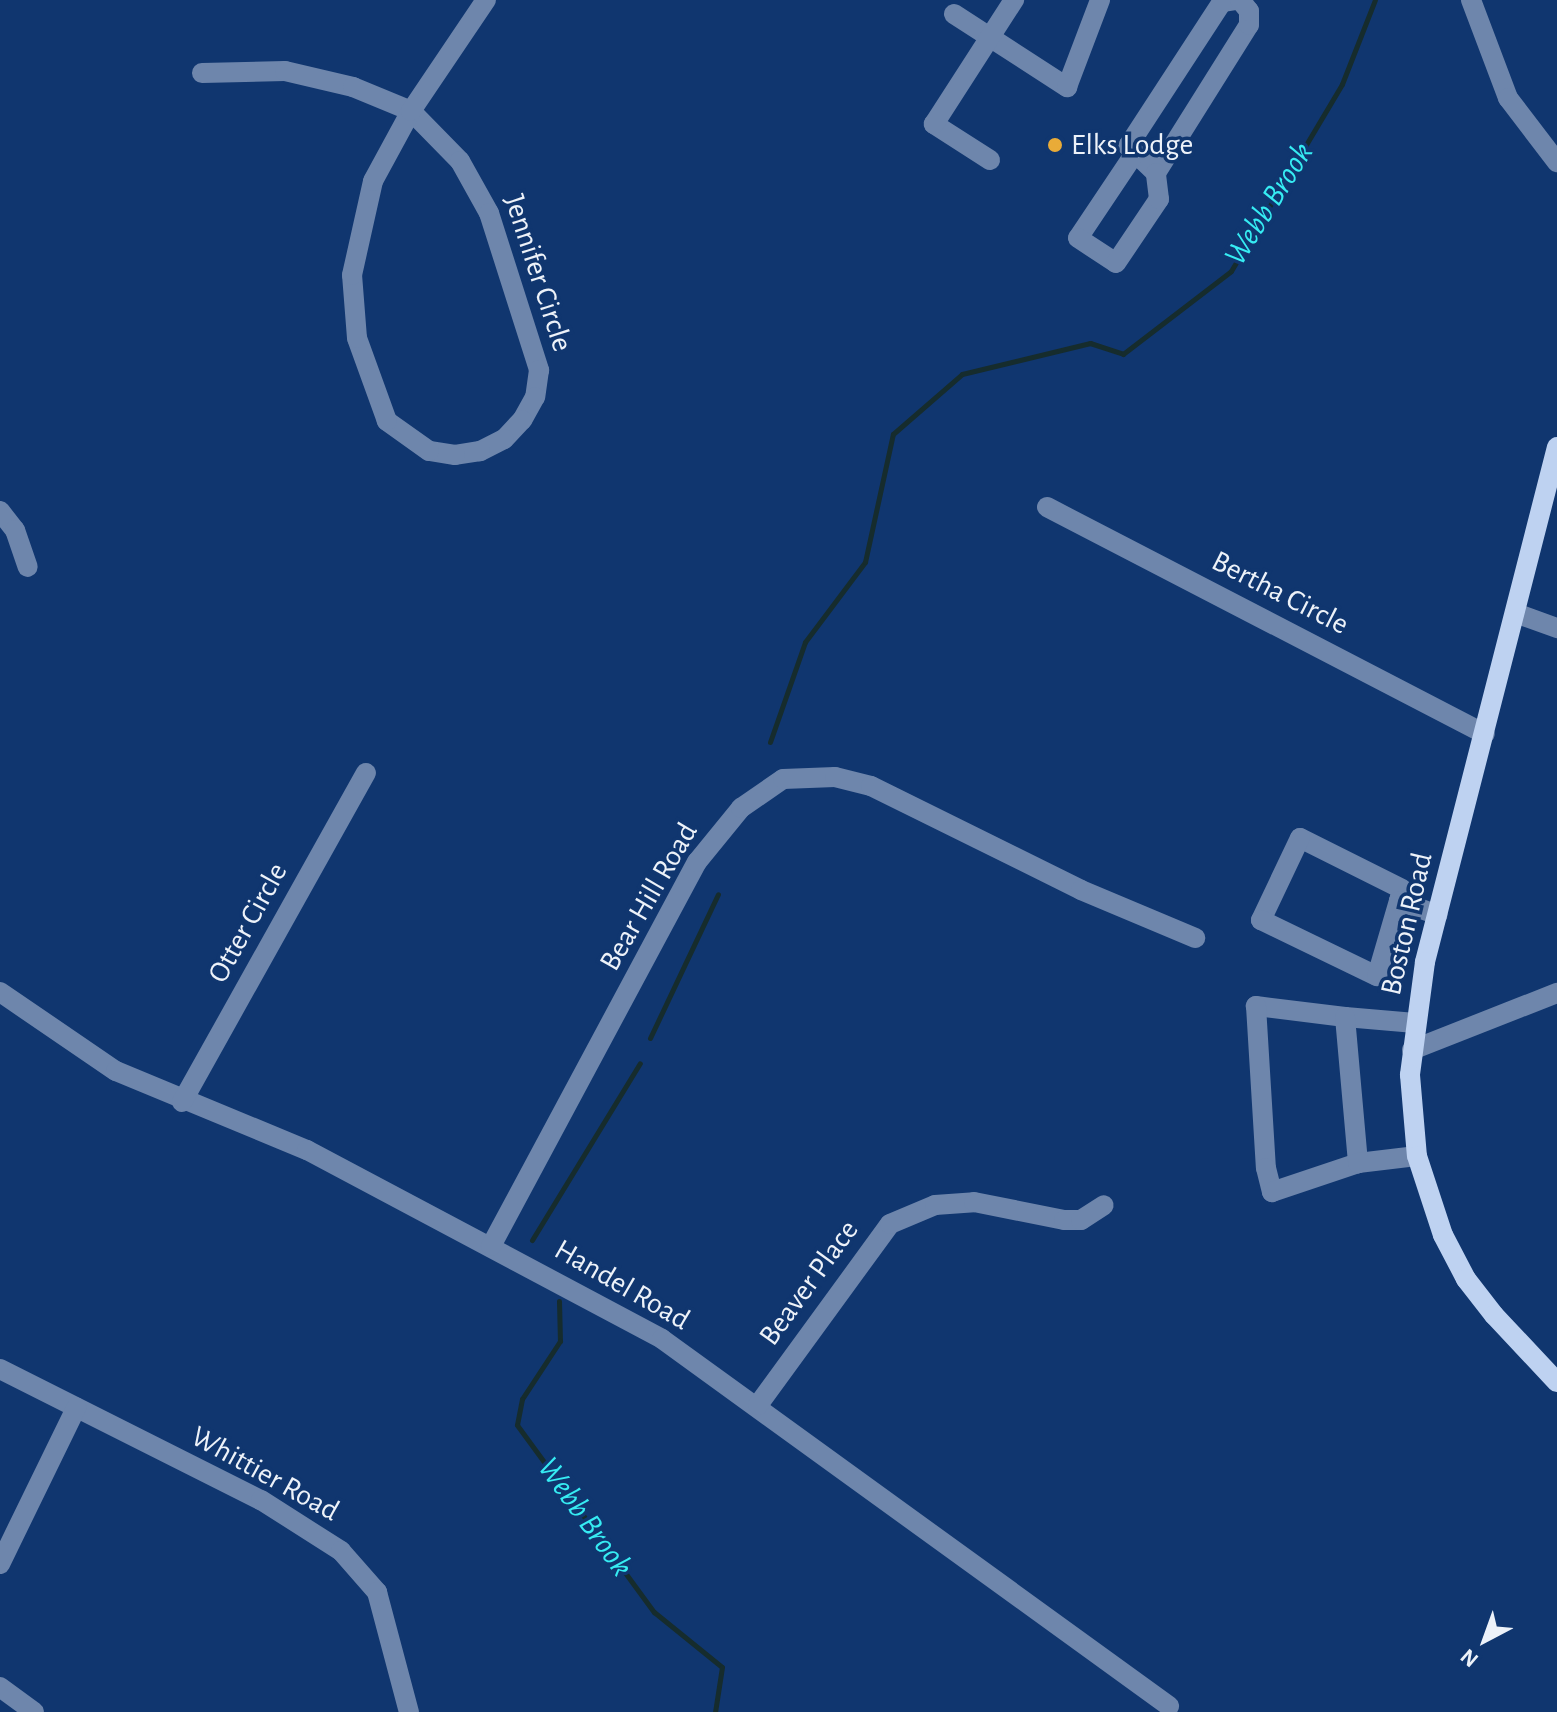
<!DOCTYPE html>
<html>
<head>
<meta charset="utf-8">
<style>
  body { margin:0 }
  #map { position:relative; width:1557px; height:1712px; overflow:hidden; background:#10366f; font-family:"Alegreya Sans",sans-serif }
  div>[style] { position:absolute }
  .stream>* { height:5px; margin:-2.5px; padding:0 2.5px; transform-origin:2.5px; border-radius:2.5px; background:#162c2d }
  .minor>* { height:20px; margin:-10px; padding:0 10px; transform-origin:10px; border-radius:10px; background:#6e86ac }
  .major>* { height:20px; margin:-10px; padding:0 10px; transform-origin:10px; border-radius:10px; background:#bed2f1 }
  .dots>* { width:22px; height:22px; translate:-50% -50%; box-sizing:border-box; border:4px solid #10366f; border-radius:50% }
  span { translate:-50% -50%; white-space:nowrap; text-align:center; line-height:1.15; -webkit-text-stroke:7px #10366f; paint-order:stroke }
  .poi-label { font-size:30px; color:#edf2f9 }
  .left { translate:0 -50%; text-align:left }
  .street-label { font-size:30px; color:#edf2f9 }
  .water-label { font-size:32px; color:#36ecf3; font-style:italic }
  .north { position:absolute; left:1445px; top:1600px; width:80px; height:80px; -webkit-text-stroke:6px #10366f; paint-order:stroke; rotate:221deg; font-size:22px; font-weight:700; line-height:32px; text-align:center; color:#edf2f9 }
  .north::after { content:''; display:block; margin:auto; width:28px; height:36px; background:#edf2f9; clip-path:polygon(50% 0,100% 100%,50% 72%,0 100%) }
</style>
</head>
<body>
<div id="map">
  <div class="stream">
    <i style="left:770px;top:742px;width:106px;rotate:-70.7deg"></i>
    <i style="left:805px;top:642px;width:100px;rotate:-53.1deg"></i>
    <i style="left:865px;top:562px;width:131px;rotate:-77.7deg"></i>
    <i style="left:893px;top:434px;width:91px;rotate:-41deg"></i>
    <i style="left:962px;top:374px;width:132px;rotate:-13.6deg"></i>
    <i style="left:1090px;top:343px;width:35px;rotate:18deg"></i>
    <i style="left:1123px;top:354px;width:136px;rotate:-37.5deg"></i>
    <i style="left:1231px;top:271px;width:217px;rotate:-59.3deg"></i>
    <i style="left:1342px;top:84px;width:90px;rotate:-68.6deg"></i>
    <i style="left:650px;top:1038px;width:159px;rotate:-64.7deg"></i>
    <i style="left:532px;top:1240px;width:207px;rotate:-58.6deg"></i>
    <i style="left:559px;top:1301px;width:40px;rotate:88.6deg"></i>
    <i style="left:560px;top:1341px;width:69px;rotate:123.2deg"></i>
    <i style="left:522px;top:1399px;width:26px;rotate:101deg"></i>
    <i style="left:517px;top:1425px;width:232px;rotate:53.8deg"></i>
    <i style="left:654px;top:1612px;width:87px;rotate:39deg"></i>
    <i style="left:722px;top:1667px;width:46px;rotate:98.8deg"></i>
  </div>
  <div class="minor">
    <i style="left:1235px;top:0;width:13px;rotate:171deg"></i>
    <i style="left:1222px;top:2px;width:172px;rotate:123.1deg"></i>
    <i style="left:1128px;top:146px;width:39px;rotate:44deg"></i>
    <i style="left:1156px;top:173px;width:175px;rotate:-57.9deg"></i>
    <i style="left:1249px;top:25px;width:14px;rotate:-90deg"></i>
    <i style="left:1249px;top:11px;width:14px;rotate:-129deg"></i>
    <i style="left:1471px;top:0;width:105px;rotate:69.3deg"></i>
    <i style="left:1508px;top:98px;width:81px;rotate:52.6deg"></i>
    <i style="left:954px;top:14px;width:135px;rotate:32.9deg"></i>
    <i style="left:1067px;top:87px;width:93px;rotate:-69.2deg"></i>
    <i style="left:202px;top:73px;width:83px;rotate:-1.4deg"></i>
    <i style="left:285px;top:71px;width:70px;rotate:13.2deg"></i>
    <i style="left:353px;top:87px;width:63px;rotate:22.5deg"></i>
    <i style="left:411px;top:111px;width:70px;rotate:45.6deg"></i>
    <i style="left:460px;top:161px;width:60px;rotate:60.9deg"></i>
    <i style="left:489px;top:213px;width:165px;rotate:72.3deg"></i>
    <i style="left:539px;top:370px;width:27px;rotate:98deg"></i>
    <i style="left:535px;top:397px;width:26px;rotate:119deg"></i>
    <i style="left:522px;top:420px;width:26px;rotate:133deg"></i>
    <i style="left:504px;top:439px;width:27px;rotate:153deg"></i>
    <i style="left:480px;top:451px;width:25px;rotate:171deg"></i>
    <i style="left:455px;top:455px;width:26px;rotate:-171deg"></i>
    <i style="left:429px;top:451px;width:52px;rotate:-144.5deg"></i>
    <i style="left:387px;top:421px;width:88px;rotate:-109.9deg"></i>
    <i style="left:357px;top:338px;width:63px;rotate:-94.5deg"></i>
    <i style="left:352px;top:275px;width:96px;rotate:-77.4deg"></i>
    <i style="left:373px;top:181px;width:80px;rotate:-61.5deg"></i>
    <i style="left:411px;top:111px;width:134px;rotate:-56deg"></i>
    <i style="left:1135px;top:153px;width:102px;rotate:123.8deg"></i>
    <i style="left:1078px;top:238px;width:45px;rotate:33.3deg"></i>
    <i style="left:1116px;top:263px;width:77px;rotate:-56.1deg"></i>
    <i style="left:1159px;top:199px;width:26px;rotate:-97deg"></i>
    <i style="left:990px;top:160px;width:67px;rotate:-147.3deg"></i>
    <i style="left:934px;top:124px;width:148px;rotate:-57.2deg"></i>
    <i style="left:1047px;top:507px;width:493px;rotate:27.4deg"></i>
    <i style="left:0;top:511px;width:24px;rotate:52deg"></i>
    <i style="left:15px;top:530px;width:39px;rotate:71deg"></i>
    <i style="left:1515px;top:613px;width:45px;rotate:19.7deg"></i>
    <i style="left:1399px;top:901px;width:12px;rotate:-76deg"></i>
    <i style="left:1402px;top:889px;width:114px;rotate:-153.4deg"></i>
    <i style="left:1300px;top:838px;width:91px;rotate:115.4deg"></i>
    <i style="left:1261px;top:920px;width:129px;rotate:25.8deg"></i>
    <i style="left:1377px;top:976px;width:78px;rotate:-73.7deg"></i>
    <i style="left:1399px;top:901px;width:41px;rotate:19.7deg"></i>
    <i style="left:0;top:992px;width:140px;rotate:34.3deg"></i>
    <i style="left:116px;top:1071px;width:207px;rotate:22.5deg"></i>
    <i style="left:307px;top:1150px;width:402px;rotate:28deg"></i>
    <i style="left:662px;top:1339px;width:626px;rotate:35.9deg"></i>
    <i style="left:1345px;top:1017px;width:90px;rotate:-173deg"></i>
    <i style="left:1256px;top:1006px;width:162px;rotate:86.5deg"></i>
    <i style="left:1266px;top:1168px;width:25px;rotate:76deg"></i>
    <i style="left:1272px;top:1192px;width:91px;rotate:-18.6deg"></i>
    <i style="left:1415px;top:1023px;width:70px;rotate:-175.1deg"></i>
    <i style="left:1345px;top:1017px;width:147px;rotate:84.9deg"></i>
    <i style="left:1358px;top:1163px;width:59px;rotate:-6.8deg"></i>
    <i style="left:1412px;top:1050px;width:156px;rotate:-21.5deg"></i>
    <i style="left:182px;top:1102px;width:377px;rotate:-60.8deg"></i>
    <i style="left:491px;top:1246px;width:436px;rotate:-61.8deg"></i>
    <i style="left:697px;top:862px;width:70px;rotate:-50.8deg"></i>
    <i style="left:741px;top:808px;width:51px;rotate:-34.6deg"></i>
    <i style="left:783px;top:779px;width:52px;rotate:-2.2deg"></i>
    <i style="left:835px;top:777px;width:37px;rotate:14deg"></i>
    <i style="left:871px;top:786px;width:234px;rotate:26.3deg"></i>
    <i style="left:1081px;top:890px;width:124px;rotate:22.8deg"></i>
    <i style="left:0;top:1369px;width:292px;rotate:26.7deg"></i>
    <i style="left:261px;top:1500px;width:95px;rotate:32.5deg"></i>
    <i style="left:341px;top:1551px;width:55px;rotate:48.7deg"></i>
    <i style="left:377px;top:1592px;width:124px;rotate:75.1deg"></i>
    <i style="left:758px;top:1405px;width:224px;rotate:-53.9deg"></i>
    <i style="left:890px;top:1224px;width:49px;rotate:-22.9deg"></i>
    <i style="left:935px;top:1205px;width:39px;rotate:-4deg"></i>
    <i style="left:974px;top:1202px;width:92px;rotate:11.3deg"></i>
    <i style="left:1064px;top:1220px;width:17px"></i>
    <i style="left:1081px;top:1220px;width:27px;rotate:-33deg"></i>
    <i style="left:0;top:1564px;width:174px;rotate:-64deg"></i>
    <i style="left:0;top:1687px;width:42px;rotate:36.3deg"></i>
  </div>
  <div class="major">
    <i style="left:1557px;top:447px;width:532px;rotate:104.38deg"></i>
    <i style="left:1425px;top:962px;width:114px;rotate:97.6deg"></i>
    <i style="left:1410px;top:1075px;width:81px;rotate:85.1deg"></i>
    <i style="left:1417px;top:1156px;width:83px;rotate:71.8deg"></i>
    <i style="left:1443px;top:1235px;width:50px;rotate:62.4deg"></i>
    <i style="left:1466px;top:1279px;width:46px;rotate:52.1deg"></i>
    <i style="left:1494px;top:1315px;width:92px;rotate:46.8deg"></i>
  </div>
  <div class="dots">
    <i style="left:1055px;top:145px;background:#e9ab38"></i>
  </div>
  <div class="poi-label">
    <span class="left" style="left:1071px;top:145px">Elks Lodge</span>
  </div>
  <div class="street-label">
    <span style="left:538px;top:273px;rotate:72deg">Jennifer Circle</span>
    <span style="left:1280px;top:593px;rotate:27deg">Bertha Circle</span>
    <span style="left:649px;top:897px;rotate:-60deg">Bear Hill Road</span>
    <span style="left:248px;top:923px;rotate:-61deg">Otter Circle</span>
    <span style="left:1407px;top:924px;rotate:-77deg">Boston Road</span>
    <span style="left:809px;top:1283px;rotate:-54deg">Beaver Place</span>
    <span style="left:622px;top:1285px;rotate:30deg">Handel Road</span>
    <span style="left:265px;top:1474px;rotate:29deg">Whittier Road</span>
  </div>
  <div class="water-label">
    <span style="left:1269px;top:204px;rotate:-58deg">Webb Brook</span>
    <span style="left:585px;top:1517px;rotate:54deg">Webb Brook</span>
  </div>
  <div class="north">N</div>
</div>
</body>
</html>
